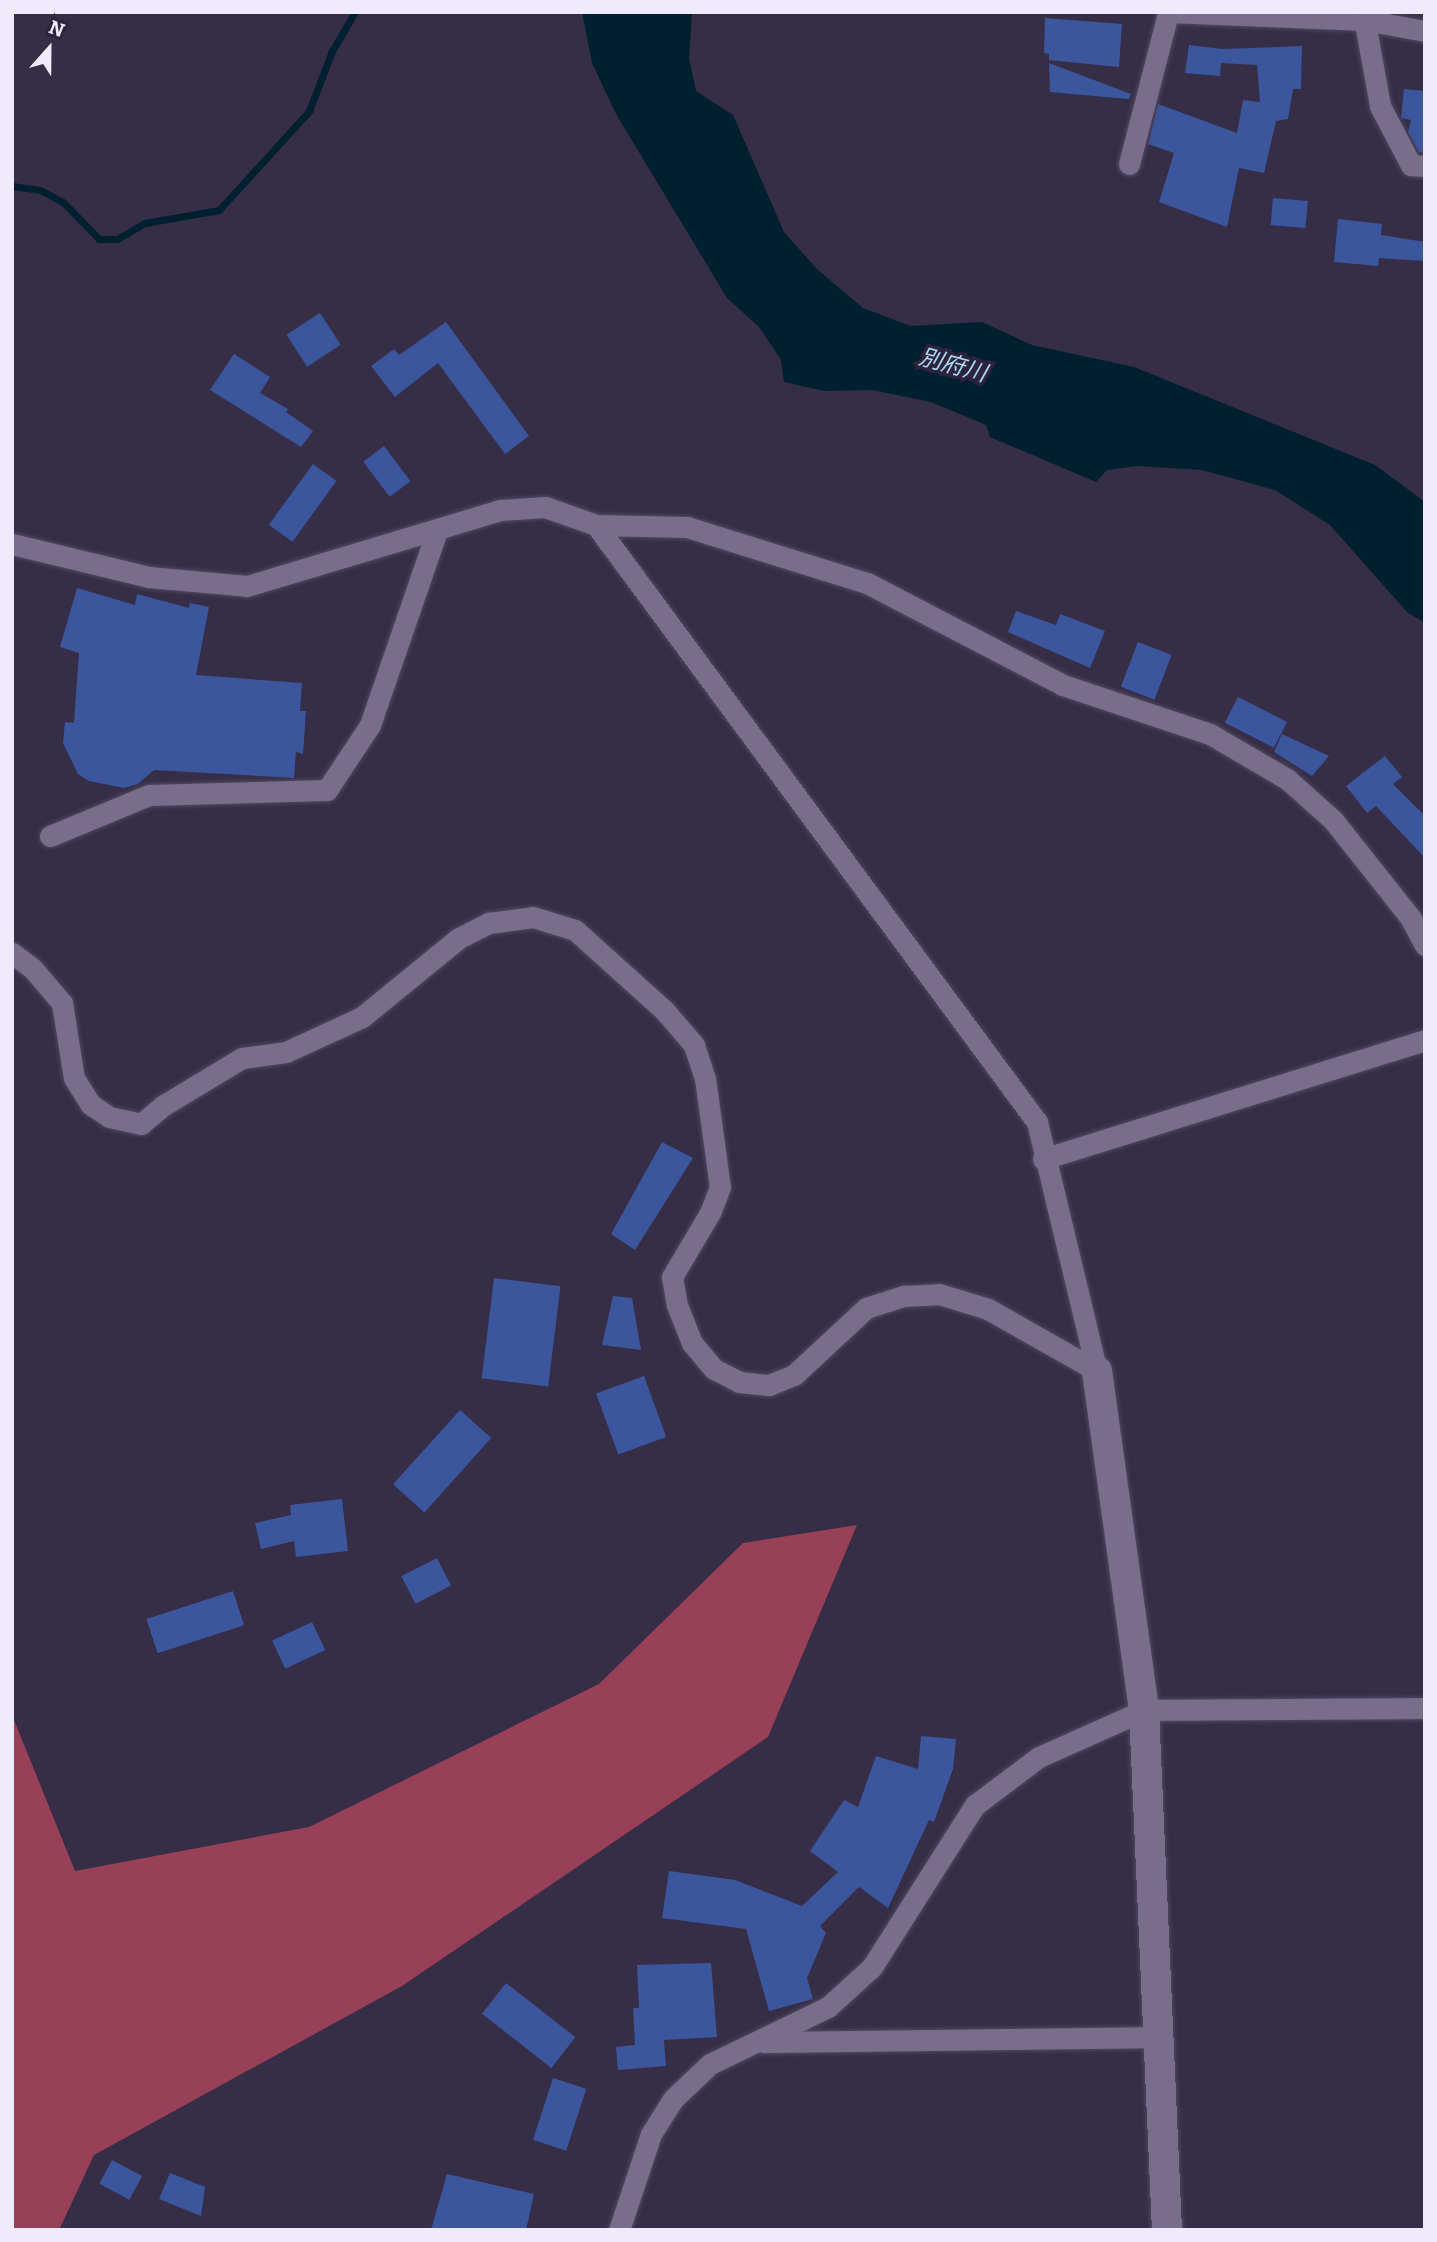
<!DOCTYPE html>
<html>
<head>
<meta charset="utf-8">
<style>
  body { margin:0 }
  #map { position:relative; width:1437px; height:2242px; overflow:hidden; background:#362d47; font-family:Bitter,"Noto Sans JP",serif }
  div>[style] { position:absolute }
  .forest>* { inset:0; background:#984057 }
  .water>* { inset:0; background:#002030 }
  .stream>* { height:7px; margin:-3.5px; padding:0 3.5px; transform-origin:3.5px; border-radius:3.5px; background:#002030 }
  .building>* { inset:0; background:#3c569e; transform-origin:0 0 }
  .roads { filter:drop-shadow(0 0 2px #50485f) drop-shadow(0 0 2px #50485f) }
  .street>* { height:21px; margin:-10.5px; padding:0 10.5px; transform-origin:10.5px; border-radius:10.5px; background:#786e8c }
  .secondary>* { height:30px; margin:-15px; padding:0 15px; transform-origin:15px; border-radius:15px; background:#786e8c }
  span { translate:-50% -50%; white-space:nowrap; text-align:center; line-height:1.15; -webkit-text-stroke:7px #2c233c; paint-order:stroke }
  .water-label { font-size:23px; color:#acdaf4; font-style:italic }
  .frame { position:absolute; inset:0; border:14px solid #f0ebfc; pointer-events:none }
  .north { position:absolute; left:14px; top:14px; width:70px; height:70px; -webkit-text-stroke:5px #2c233c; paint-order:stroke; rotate:21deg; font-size:19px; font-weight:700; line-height:28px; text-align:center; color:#f0ebfc }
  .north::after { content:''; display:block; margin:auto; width:24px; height:32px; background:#f0ebfc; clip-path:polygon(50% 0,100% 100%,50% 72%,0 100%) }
</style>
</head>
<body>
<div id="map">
  <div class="forest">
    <i style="clip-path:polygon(857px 1525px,768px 1737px,402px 1986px,94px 2155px,59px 2230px,12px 2230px,12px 1715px,75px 1871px,309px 1827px,599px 1684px,743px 1543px)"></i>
  </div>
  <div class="water">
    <i style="clip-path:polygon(582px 12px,692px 12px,689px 59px,696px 91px,733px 115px,784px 232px,817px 269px,863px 308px,911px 326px,982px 322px,1032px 345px,1134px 367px,1375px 465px,1425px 502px,1425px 623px,1407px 612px,1330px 525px,1275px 490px,1202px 470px,1137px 466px,1107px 470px,1096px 482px,990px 437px,986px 425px,931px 402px,872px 390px,824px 391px,784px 382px,781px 360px,759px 327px,727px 298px,616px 114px,592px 63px)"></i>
  </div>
  <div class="stream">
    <i style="left:12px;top:186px;width:28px;rotate:8deg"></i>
    <i style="left:40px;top:190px;width:27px;rotate:28deg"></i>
    <i style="left:64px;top:203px;width:50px;rotate:45.8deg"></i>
    <i style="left:99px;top:239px;width:18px"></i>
    <i style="left:117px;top:239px;width:32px;rotate:-30deg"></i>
    <i style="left:145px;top:223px;width:75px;rotate:-10deg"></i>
    <i style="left:219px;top:210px;width:134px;rotate:-47.7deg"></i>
    <i style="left:309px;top:111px;width:64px;rotate:-69deg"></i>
    <i style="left:332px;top:51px;width:45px;rotate:-59.5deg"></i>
  </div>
  <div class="building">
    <i style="clip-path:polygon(1045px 18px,1122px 24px,1119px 67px,1049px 60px,1049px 54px,1044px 53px)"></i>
    <i style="clip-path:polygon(1189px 45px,1222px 49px,1302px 46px,1301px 89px,1293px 89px,1288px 119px,1276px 121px,1264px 173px,1239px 168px,1227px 227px,1159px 202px,1174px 153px,1148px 144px,1158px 104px,1237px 133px,1243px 100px,1260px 102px,1257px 65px,1221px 63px,1220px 76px,1185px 73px)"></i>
    <i style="clip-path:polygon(1049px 63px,1131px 94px,1129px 99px,1050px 92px)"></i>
    <i style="clip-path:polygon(1404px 89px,1425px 91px,1425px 153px,1419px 152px,1408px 132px,1411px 120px,1401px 118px)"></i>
    <i style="left:1273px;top:198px;width:35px;height:27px;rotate:5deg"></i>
    <i style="clip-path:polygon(1338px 219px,1382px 224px,1381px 235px,1425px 242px,1425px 261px,1379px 258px,1378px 266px,1334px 262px)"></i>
    <i style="left:320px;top:313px;width:38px;height:40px;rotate:57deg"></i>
    <i style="clip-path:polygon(446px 322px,529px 436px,505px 454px,438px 363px,395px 397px,371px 366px,394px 349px,399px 355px)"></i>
    <i style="clip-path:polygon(234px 354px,270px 377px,260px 393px,288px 409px,286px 412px,313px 431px,301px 447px,210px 390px)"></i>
    <i style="left:384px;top:446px;width:44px;height:26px;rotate:53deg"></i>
    <i style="left:313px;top:464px;width:29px;height:75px;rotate:36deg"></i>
    <i style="clip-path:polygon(77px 588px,135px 605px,137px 594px,189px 608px,190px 603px,209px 607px,196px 675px,302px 683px,300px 711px,306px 711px,303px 754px,296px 752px,294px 778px,154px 770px,138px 784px,124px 788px,89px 781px,78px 774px,63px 743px,65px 722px,74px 723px,79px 653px,60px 647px)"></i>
    <i style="clip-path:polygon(1016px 611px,1056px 625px,1060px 614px,1105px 631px,1090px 668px,1008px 632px)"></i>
    <i style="left:1138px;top:642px;width:36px;height:48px;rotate:21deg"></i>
    <i style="left:1238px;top:697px;width:55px;height:29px;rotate:27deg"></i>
    <i style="clip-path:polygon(1282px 734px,1329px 756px,1312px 776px,1274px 752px)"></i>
    <i style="clip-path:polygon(1385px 756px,1402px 777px,1393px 784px,1425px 816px,1425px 858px,1376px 806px,1367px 813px,1346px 786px)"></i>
    <i style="clip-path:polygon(662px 1142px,693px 1158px,635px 1250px,611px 1234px)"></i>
    <i style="left:494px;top:1278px;width:67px;height:101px;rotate:7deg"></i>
    <i style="clip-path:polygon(613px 1296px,632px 1298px,641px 1350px,602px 1345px)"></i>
    <i style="left:644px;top:1376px;width:65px;height:51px;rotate:70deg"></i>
    <i style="left:460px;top:1410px;width:42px;height:100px;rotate:42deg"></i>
    <i style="clip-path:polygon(342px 1499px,348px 1551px,296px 1557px,294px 1541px,261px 1549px,255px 1523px,291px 1515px,290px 1505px)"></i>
    <i style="left:437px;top:1558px;width:31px;height:40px;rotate:63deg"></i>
    <i style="left:233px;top:1591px;width:36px;height:91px;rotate:72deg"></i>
    <i style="left:312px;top:1622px;width:31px;height:44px;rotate:65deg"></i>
    <i style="clip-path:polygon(921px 1736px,956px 1739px,953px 1769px,934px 1822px,929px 1820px,888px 1908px,859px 1887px,820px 1926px,826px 1933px,807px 1978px,813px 1999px,769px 2011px,746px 1929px,662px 1918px,669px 1871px,735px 1880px,802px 1906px,838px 1872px,810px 1851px,844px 1800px,858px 1807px,876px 1756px,918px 1769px)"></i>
    <i style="clip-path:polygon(711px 1963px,717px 2037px,664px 2040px,666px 2066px,618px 2070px,616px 2047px,635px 2045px,633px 2008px,639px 2008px,637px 1965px)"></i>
    <i style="left:506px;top:1983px;width:88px;height:39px;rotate:38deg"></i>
    <i style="left:553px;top:2078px;width:35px;height:65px;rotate:18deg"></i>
    <i style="left:112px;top:2160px;width:34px;height:27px;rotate:28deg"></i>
    <i style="clip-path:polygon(170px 2173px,205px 2187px,201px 2216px,159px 2199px)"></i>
    <i style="clip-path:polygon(447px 2174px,534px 2194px,526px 2230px,431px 2230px)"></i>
  </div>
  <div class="roads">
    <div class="street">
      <i style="left:1168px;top:12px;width:197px;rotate:2.3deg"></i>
      <i style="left:1365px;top:20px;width:61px;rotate:10.4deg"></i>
      <i style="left:1363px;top:12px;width:96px;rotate:79.7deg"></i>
      <i style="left:1380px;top:106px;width:67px;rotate:62.3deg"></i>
      <i style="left:1411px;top:165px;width:14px;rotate:4deg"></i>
      <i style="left:1129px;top:164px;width:156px;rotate:-75.5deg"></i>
      <i style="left:596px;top:525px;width:742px;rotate:53.55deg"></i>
      <i style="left:1037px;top:1122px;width:256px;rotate:76.5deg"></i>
      <i style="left:12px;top:544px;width:141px;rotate:13.5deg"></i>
      <i style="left:149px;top:577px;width:98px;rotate:5.2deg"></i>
      <i style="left:247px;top:586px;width:264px;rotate:-16.7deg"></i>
      <i style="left:500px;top:510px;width:45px;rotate:-3.8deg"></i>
      <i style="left:545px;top:507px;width:54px;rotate:19.4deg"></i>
      <i style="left:596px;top:525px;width:91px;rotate:1.3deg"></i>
      <i style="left:687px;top:527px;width:189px;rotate:17.3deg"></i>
      <i style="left:867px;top:583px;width:221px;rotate:27.5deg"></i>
      <i style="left:1063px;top:685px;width:155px;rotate:18.4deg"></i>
      <i style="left:1210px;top:734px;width:89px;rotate:30.3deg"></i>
      <i style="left:1287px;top:779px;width:62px;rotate:41.7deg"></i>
      <i style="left:1333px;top:820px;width:124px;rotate:51.6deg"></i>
      <i style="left:1410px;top:917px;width:32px;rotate:62deg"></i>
      <i style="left:50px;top:836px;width:107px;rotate:-22.5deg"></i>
      <i style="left:149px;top:795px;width:178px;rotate:-1.6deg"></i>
      <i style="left:327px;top:790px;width:78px;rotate:-56.5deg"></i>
      <i style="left:370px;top:725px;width:206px;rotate:-71deg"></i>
      <i style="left:12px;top:953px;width:26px;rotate:37deg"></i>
      <i style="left:33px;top:969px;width:45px;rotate:49.5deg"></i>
      <i style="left:62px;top:1003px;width:76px;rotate:80.9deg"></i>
      <i style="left:74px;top:1078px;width:31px;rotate:58deg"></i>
      <i style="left:90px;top:1104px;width:23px;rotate:34deg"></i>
      <i style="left:109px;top:1117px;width:33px;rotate:12deg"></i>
      <i style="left:141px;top:1124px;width:30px;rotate:-40deg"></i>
      <i style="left:164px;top:1105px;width:91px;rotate:-31.1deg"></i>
      <i style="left:242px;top:1058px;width:44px;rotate:-7.8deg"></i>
      <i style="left:286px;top:1052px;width:84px;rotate:-24.7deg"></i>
      <i style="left:362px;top:1017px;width:125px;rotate:-39.2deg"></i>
      <i style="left:459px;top:938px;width:34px;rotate:-27deg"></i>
      <i style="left:489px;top:923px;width:44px;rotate:-7.8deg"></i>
      <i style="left:533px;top:917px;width:44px;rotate:17.2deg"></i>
      <i style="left:575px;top:930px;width:120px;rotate:42deg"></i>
      <i style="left:664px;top:1010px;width:46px;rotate:49.4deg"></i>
      <i style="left:694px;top:1045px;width:35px;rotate:72deg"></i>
      <i style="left:705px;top:1078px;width:110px;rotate:82.2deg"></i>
      <i style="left:720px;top:1187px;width:26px;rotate:111deg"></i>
      <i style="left:711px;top:1211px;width:77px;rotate:120.6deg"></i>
      <i style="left:672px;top:1277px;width:28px;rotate:80deg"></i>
      <i style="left:677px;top:1305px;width:41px;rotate:68.5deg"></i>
      <i style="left:692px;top:1343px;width:34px;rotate:50deg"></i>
      <i style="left:714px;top:1369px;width:28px;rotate:27deg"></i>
      <i style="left:739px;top:1382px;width:30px;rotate:6deg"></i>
      <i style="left:769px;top:1385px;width:27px;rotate:-22deg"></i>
      <i style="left:794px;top:1375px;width:98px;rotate:-42.9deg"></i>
      <i style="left:866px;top:1308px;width:40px;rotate:-18deg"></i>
      <i style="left:904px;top:1296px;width:35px;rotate:-3deg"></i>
      <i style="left:939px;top:1294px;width:51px;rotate:17deg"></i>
      <i style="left:988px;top:1309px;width:125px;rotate:29.6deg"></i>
      <i style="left:1043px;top:1159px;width:400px;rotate:-17.3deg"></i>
      <i style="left:763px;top:2042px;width:395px;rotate:-0.7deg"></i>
      <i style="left:619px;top:2230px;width:101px;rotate:-71.6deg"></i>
      <i style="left:651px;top:2134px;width:41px;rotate:-57.8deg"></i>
      <i style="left:673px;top:2099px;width:51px;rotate:-43.4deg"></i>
      <i style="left:710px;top:2064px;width:131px;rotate:-25.8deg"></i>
      <i style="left:828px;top:2007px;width:59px;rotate:-42.3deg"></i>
      <i style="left:872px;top:1967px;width:192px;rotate:-57.6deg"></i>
      <i style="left:975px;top:1805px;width:80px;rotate:-36.9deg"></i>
      <i style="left:1039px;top:1757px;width:115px;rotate:-24.1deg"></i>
      <i style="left:1144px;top:1710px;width:281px;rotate:-0.4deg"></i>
    </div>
    <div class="secondary">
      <i style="left:1097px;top:1371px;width:342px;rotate:82.1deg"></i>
      <i style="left:1144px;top:1710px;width:521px;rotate:87.47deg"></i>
    </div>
  </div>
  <div class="water-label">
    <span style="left:953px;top:365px;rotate:15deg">別府川</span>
  </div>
  <div class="frame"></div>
  <div class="north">N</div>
</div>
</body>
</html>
